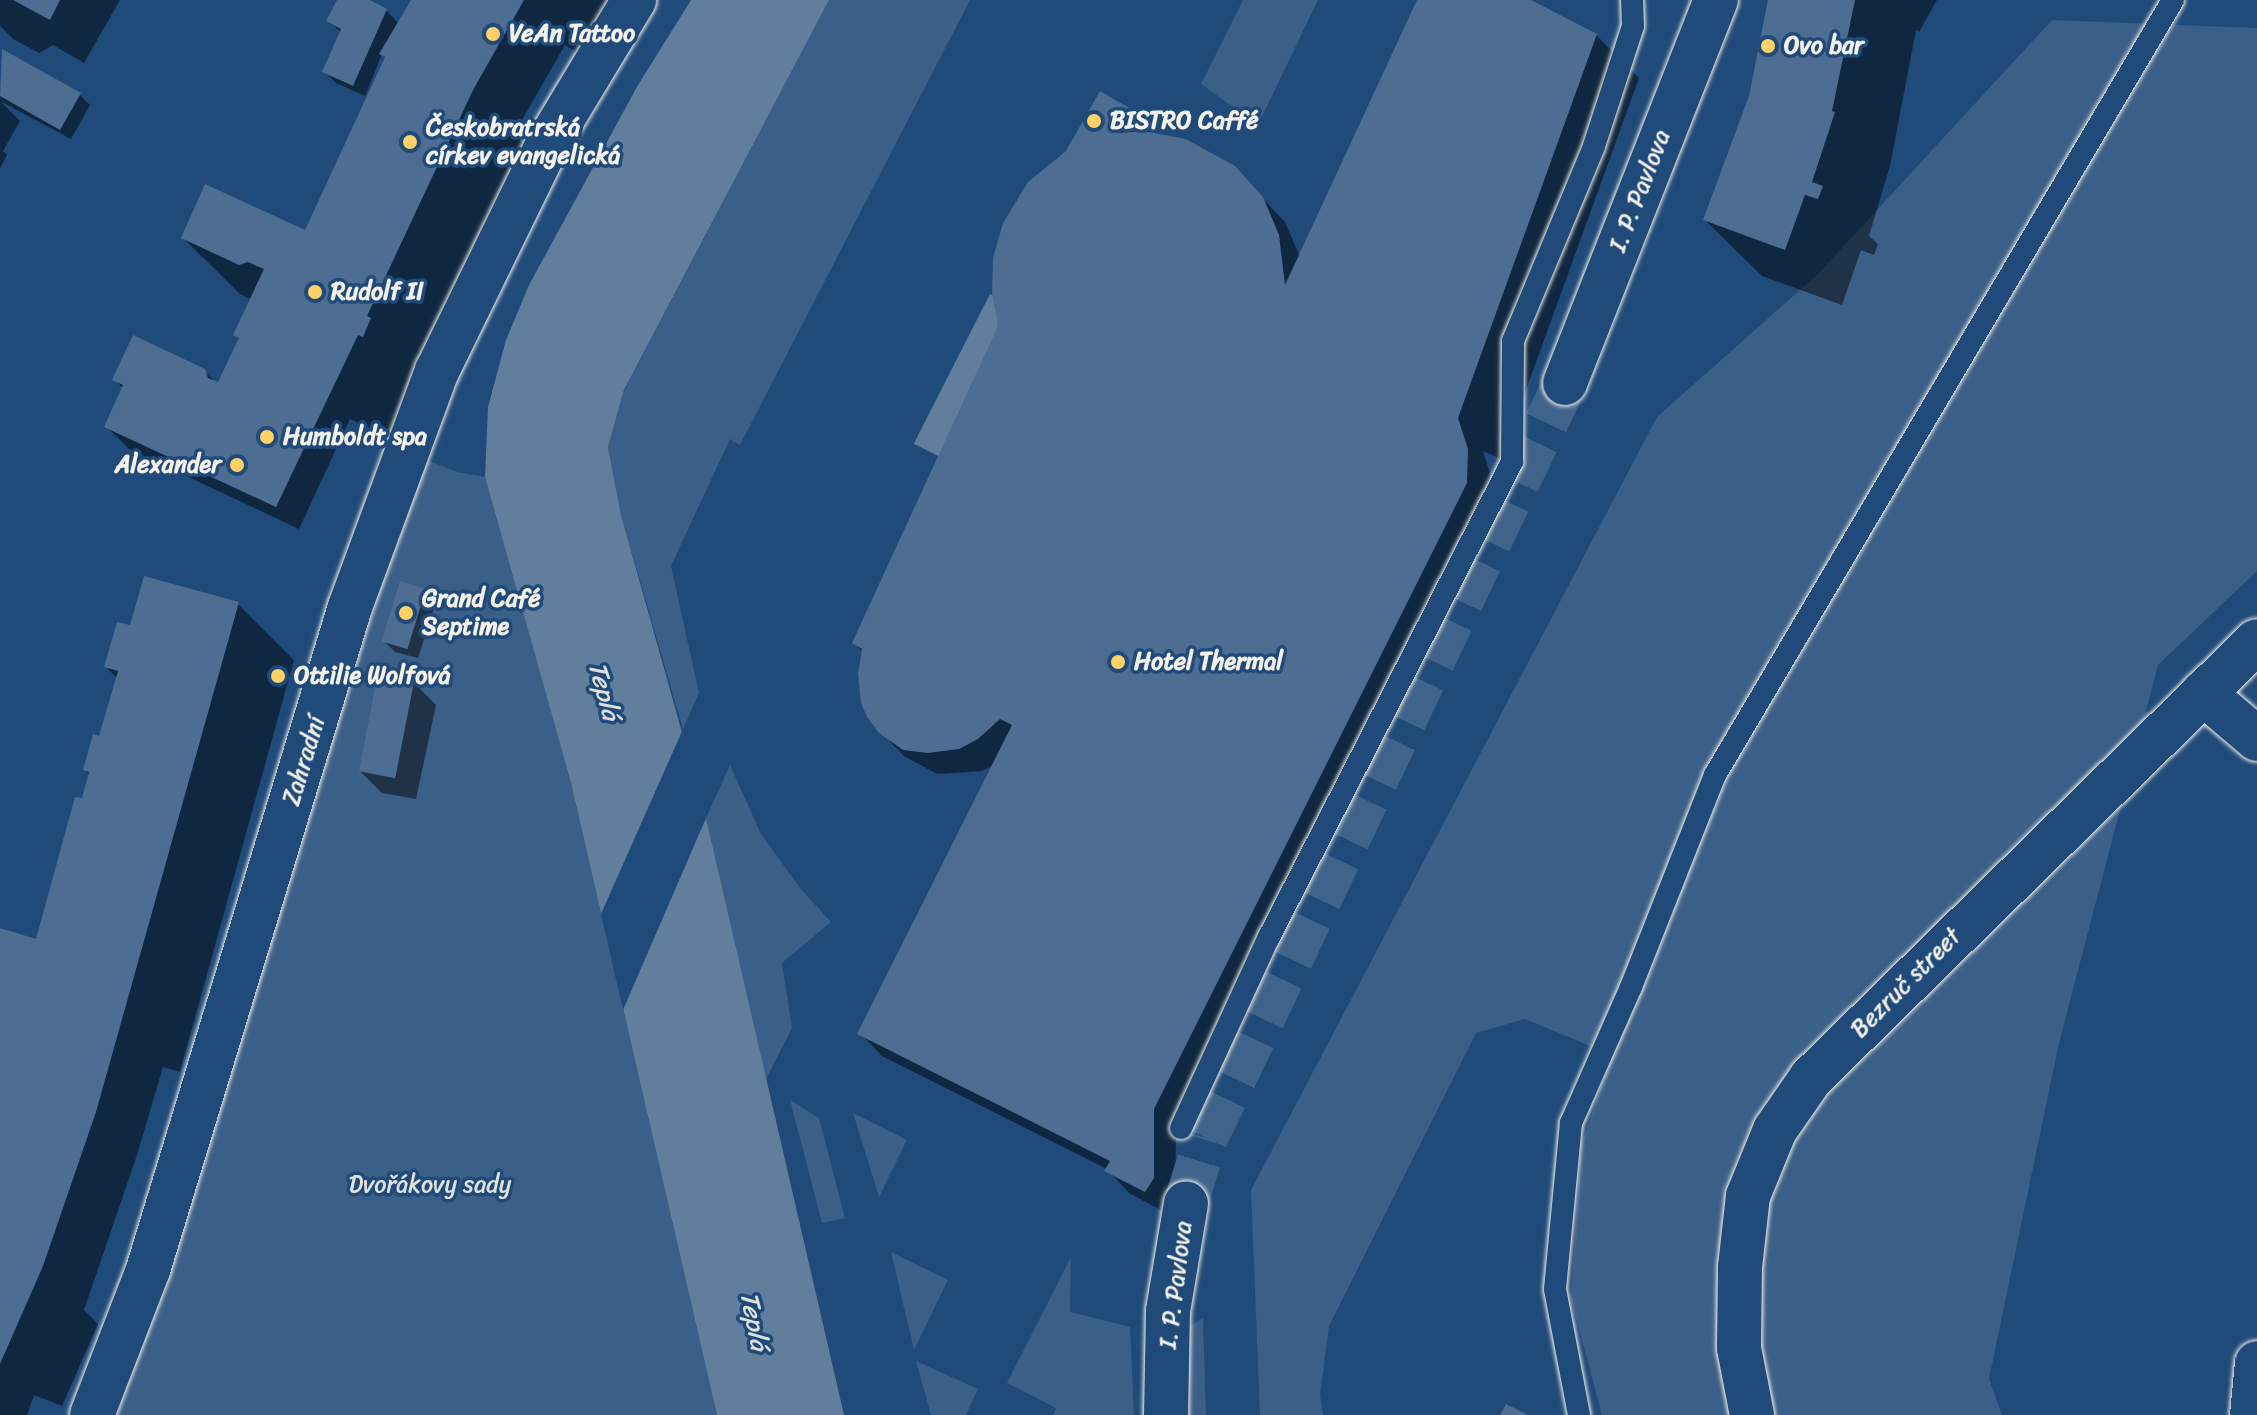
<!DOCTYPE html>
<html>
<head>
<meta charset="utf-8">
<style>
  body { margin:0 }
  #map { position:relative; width:2257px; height:1415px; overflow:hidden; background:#1f4a7a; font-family:Sriracha,sans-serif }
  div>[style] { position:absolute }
  .green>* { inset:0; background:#3a5f88 }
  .water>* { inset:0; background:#627e9d; transform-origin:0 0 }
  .pier>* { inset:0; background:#1f4a7a }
  .shadow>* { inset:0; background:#0007 }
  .building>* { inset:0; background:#4d6e92; transform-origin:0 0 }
  .minor-tunnel>* { height:44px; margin-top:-22px; transform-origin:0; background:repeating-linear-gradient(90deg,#3f638a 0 44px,transparent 0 66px) }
  .roads { filter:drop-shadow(0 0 2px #f4f1e8) drop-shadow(0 0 2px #f4f1e8) }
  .service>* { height:22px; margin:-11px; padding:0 11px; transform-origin:11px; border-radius:11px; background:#1f4a7a }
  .minor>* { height:44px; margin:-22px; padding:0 22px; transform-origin:22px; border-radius:22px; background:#1f4a7a }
  .tertiary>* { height:44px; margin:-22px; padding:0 22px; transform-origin:22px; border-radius:22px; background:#1f4a7a }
  .dots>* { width:22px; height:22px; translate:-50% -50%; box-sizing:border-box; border:4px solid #1f4a7a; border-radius:50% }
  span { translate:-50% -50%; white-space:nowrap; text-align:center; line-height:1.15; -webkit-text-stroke:7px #1f4a7a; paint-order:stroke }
  .poi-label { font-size:24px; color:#f4f1e8; font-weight:700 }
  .left { translate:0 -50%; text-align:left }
  .right { translate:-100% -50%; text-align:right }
  .street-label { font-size:24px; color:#f4f1e8 }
  .park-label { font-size:24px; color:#e1e2de }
  .water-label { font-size:26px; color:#dee0dd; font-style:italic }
</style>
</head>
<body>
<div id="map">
  <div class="green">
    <i style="clip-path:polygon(829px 0,970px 0,740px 445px,730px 439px,671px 566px,699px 693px,683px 729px,621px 515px,608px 447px,624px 391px)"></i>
    <i style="clip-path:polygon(1243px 0,1318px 0,1258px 125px,1201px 84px)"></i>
    <i style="clip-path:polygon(2052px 20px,2257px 28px,2257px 571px,2158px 665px,2059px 1043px,1989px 1379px,2002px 1415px,1602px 1415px,1571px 1299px,1581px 1146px,1612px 1055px,1525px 1019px,1476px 1033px,1329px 1326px,1320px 1395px,1323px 1415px,1260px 1415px,1251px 1190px,1657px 417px,1818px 274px)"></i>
    <i style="clip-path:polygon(422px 458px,457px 472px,485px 477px,571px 783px,717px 1415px,117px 1415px)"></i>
    <i style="clip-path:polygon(730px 765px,761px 834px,800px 888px,831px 922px,782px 963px,792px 1028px,766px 1079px,706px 818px)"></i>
    <i style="clip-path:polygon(790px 1100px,819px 1118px,845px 1218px,822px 1223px)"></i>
    <i style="clip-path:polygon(853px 1113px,907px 1140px,879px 1197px)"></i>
    <i style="clip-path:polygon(891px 1252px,948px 1280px,914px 1350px)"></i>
    <i style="clip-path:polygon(1071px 1257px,1070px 1312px,1130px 1327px,1134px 1415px,1053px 1415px,1056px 1408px,1007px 1383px)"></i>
    <i style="clip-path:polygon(1203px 1318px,1206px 1415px,1189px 1415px,1189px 1327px)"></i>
    <i style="clip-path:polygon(916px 1361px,978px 1389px,966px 1415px,931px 1415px)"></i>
  </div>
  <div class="water">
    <i style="clip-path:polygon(691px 0,829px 0,624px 390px,608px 447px,621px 515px,706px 818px,844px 1415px,717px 1415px,571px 783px,485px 477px,488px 407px,506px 340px,529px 285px,638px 85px)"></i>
    <i style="left:990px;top:294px;width:40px;height:168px;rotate:27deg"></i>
  </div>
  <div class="pier">
    <i style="clip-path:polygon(683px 729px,706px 818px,623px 1010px,601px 914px)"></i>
  </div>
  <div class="shadow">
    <i style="clip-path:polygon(0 0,120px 0,84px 63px,53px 45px,39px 53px,13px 39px,0 26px)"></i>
    <i style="clip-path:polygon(339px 0,366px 0,386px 10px,399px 24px,413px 0,613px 0,581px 55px,565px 45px,514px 134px,528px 148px,391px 438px,350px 419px,299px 529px,129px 449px,106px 426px,124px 389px,114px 379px,204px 371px,219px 385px,240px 339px,236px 335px,252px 300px,240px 294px,183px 238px,306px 233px,386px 59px,382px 54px,365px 96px,336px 83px,325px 72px,342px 33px,329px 21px)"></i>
    <i style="clip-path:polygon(1419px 0,1527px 0,1596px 35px,1639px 78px,1501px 459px,1483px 451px,1490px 473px,1488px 506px,1176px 1132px,1175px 1201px,1168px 1214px,1129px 1193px,1107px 1169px,882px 1056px,860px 1033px,995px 764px,982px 771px,937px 774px,904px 756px,881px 732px,864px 653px,854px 643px,1001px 326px,1067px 152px,1101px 94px,1130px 111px,1153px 133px,1203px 148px,1233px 167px,1285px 222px,1300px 257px)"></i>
    <i style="clip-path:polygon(1770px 0,1937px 0,1919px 32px,1916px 30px,1890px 166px,1869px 236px,1878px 244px,1874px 255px,1861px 250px,1842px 305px,1762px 276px,1705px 220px,1751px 96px)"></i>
    <i style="clip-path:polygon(3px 51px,79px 94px,90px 105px,71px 139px,0 101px)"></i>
    <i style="clip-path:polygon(0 101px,20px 121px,3px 151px,7px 155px,0 168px)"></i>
    <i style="clip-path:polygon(425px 591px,436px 602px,418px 658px,395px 652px,384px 641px)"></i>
    <i style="clip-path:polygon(238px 604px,294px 660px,180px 1072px,163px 1067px,137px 1155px,84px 1310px,98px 1324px,62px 1406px,34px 1395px,27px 1415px,0 1415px,0 930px,37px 941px,83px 801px,90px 775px,85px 770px,101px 739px,118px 679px,106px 667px,132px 628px)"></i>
    <i style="clip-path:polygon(413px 682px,436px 705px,416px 799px,382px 793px,359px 770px)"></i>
  </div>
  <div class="building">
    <i style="clip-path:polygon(13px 0,60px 0,50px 20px)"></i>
    <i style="clip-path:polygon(337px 0,370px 0,387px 9px,353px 86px,322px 72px,341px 29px,326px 21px)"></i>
    <i style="clip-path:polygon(411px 0,524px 0,473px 90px,367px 316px,371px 318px,363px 337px,358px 335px,276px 507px,104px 427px,123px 385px,112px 380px,133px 335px,205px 369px,208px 378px,218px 382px,239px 338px,233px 335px,264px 269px,248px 262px,239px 265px,181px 238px,205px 184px,305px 230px,385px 57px,379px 54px)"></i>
    <i style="clip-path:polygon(1417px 0,1531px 0,1597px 34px,1458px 418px,1468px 449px,1467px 483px,1154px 1109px,1154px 1178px,1145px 1192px,1104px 1171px,1110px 1161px,857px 1034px,1012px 725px,1000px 719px,978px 739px,959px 749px,928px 753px,903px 750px,879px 733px,867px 717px,861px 703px,858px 674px,862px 649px,852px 643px,998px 326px,992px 292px,993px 258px,1003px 223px,1028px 182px,1066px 151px,1100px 91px,1131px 109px,1118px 133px,1144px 131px,1186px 139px,1235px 166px,1263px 197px,1279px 235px,1285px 285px)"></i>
    <i style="clip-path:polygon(1768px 0,1855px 0,1832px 111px,1835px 112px,1812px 182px,1823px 186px,1818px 199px,1805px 195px,1785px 250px,1703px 220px,1749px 96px)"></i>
    <i style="clip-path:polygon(2px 49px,81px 93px,60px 130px,0 96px)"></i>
    <i style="clip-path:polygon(144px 576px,239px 602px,96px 1112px,43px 1266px,0 1364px,0 928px,36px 939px,75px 797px,82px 798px,89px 772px,83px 770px,93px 734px,99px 736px,118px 671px,104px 667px,117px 622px,130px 625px)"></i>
    <i style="left:400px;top:581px;width:27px;height:63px;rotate:17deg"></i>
    <i style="left:378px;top:673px;width:37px;height:100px;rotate:11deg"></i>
    <i style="clip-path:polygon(1506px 1404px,1528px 1415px,1500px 1415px)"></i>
  </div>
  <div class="minor-tunnel">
    <i style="left:1186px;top:1203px;width:68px;rotate:-72.9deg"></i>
    <i style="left:1206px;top:1138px;width:836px;rotate:-64.57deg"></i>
  </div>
  <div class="roads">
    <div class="service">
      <i style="left:1181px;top:1128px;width:210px;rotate:-65.3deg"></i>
      <i style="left:1269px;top:937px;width:534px;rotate:-62.91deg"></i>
      <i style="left:1512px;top:462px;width:121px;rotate:-89.5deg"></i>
      <i style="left:1513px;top:341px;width:211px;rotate:-67.4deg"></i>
      <i style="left:1594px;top:146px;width:126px;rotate:-72deg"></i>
      <i style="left:1633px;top:26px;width:26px;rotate:-92deg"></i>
      <i style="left:1579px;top:1415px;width:128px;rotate:-100.8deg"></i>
      <i style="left:1555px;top:1289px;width:167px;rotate:-84.5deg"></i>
      <i style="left:1571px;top:1123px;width:149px;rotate:-66.2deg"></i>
      <i style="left:1631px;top:987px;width:228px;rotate:-68.4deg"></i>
      <i style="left:1715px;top:775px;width:900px;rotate:-59.42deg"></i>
    </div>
    <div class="minor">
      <i style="left:1565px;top:383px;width:412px;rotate:-68.5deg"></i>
      <i style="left:2203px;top:693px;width:71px;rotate:40.4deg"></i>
      <i style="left:92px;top:1415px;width:155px;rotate:-68.9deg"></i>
      <i style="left:148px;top:1270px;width:693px;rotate:-73.06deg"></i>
      <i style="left:350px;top:607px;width:252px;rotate:-69.8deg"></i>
      <i style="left:437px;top:371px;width:256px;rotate:-64deg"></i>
      <i style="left:549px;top:141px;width:165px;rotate:-58.9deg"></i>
      <i style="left:1166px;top:1415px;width:104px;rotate:-88.9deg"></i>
      <i style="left:1168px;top:1311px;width:109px;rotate:-80.5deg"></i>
      <i style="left:2252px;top:1415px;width:52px;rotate:-84.5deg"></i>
    </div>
    <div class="tertiary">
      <i style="left:1752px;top:1415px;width:68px;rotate:-101deg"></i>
      <i style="left:1739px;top:1348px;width:81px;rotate:-89.3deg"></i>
      <i style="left:1740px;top:1267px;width:71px;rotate:-83.6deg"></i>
      <i style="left:1748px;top:1196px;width:71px;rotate:-67.8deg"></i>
      <i style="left:1775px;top:1130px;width:63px;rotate:-55.3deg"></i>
      <i style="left:1811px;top:1078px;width:624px;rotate:-44.42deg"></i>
    </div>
  </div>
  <div class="dots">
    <i style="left:493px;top:34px;background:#ffd166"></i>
    <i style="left:1768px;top:46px;background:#ffd166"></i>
    <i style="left:1094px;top:121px;background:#ffd166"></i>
    <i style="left:410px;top:142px;background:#ffd166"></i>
    <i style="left:315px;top:292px;background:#ffd166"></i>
    <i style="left:267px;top:437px;background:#ffd166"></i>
    <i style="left:237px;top:465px;background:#ffd166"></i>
    <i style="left:406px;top:613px;background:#ffd166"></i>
    <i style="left:1118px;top:662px;background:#ffd166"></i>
    <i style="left:278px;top:676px;background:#ffd166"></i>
  </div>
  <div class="poi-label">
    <span class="left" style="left:509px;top:34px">VeAn Tattoo</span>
    <span class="left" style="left:1784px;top:46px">Ovo bar</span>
    <span class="left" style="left:1110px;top:121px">BISTRO Caffé</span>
    <span class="left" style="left:426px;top:142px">Českobratrská<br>církev evangelická</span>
    <span class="left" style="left:331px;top:292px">Rudolf II</span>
    <span class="left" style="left:283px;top:437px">Humboldt spa</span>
    <span class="right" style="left:221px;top:465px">Alexander</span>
    <span class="left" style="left:422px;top:613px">Grand Café<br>Septime</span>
    <span class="left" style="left:1134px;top:662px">Hotel Thermal</span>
    <span class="left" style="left:294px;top:676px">Ottilie Wolfová</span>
  </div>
  <div class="street-label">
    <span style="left:1640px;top:191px;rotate:-69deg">I. P. Pavlova</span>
    <span style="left:304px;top:761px;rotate:-73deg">Zahradní</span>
    <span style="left:1906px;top:983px;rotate:-45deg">Bezruč street</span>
    <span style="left:1176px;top:1285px;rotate:-83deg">I. P. Pavlova</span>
  </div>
  <div class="park-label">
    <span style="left:430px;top:1185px">Dvořákovy sady</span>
  </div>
  <div class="water-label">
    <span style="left:604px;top:691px;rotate:75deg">Teplá</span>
    <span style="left:754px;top:1321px;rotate:79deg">Teplá</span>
  </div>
</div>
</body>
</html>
